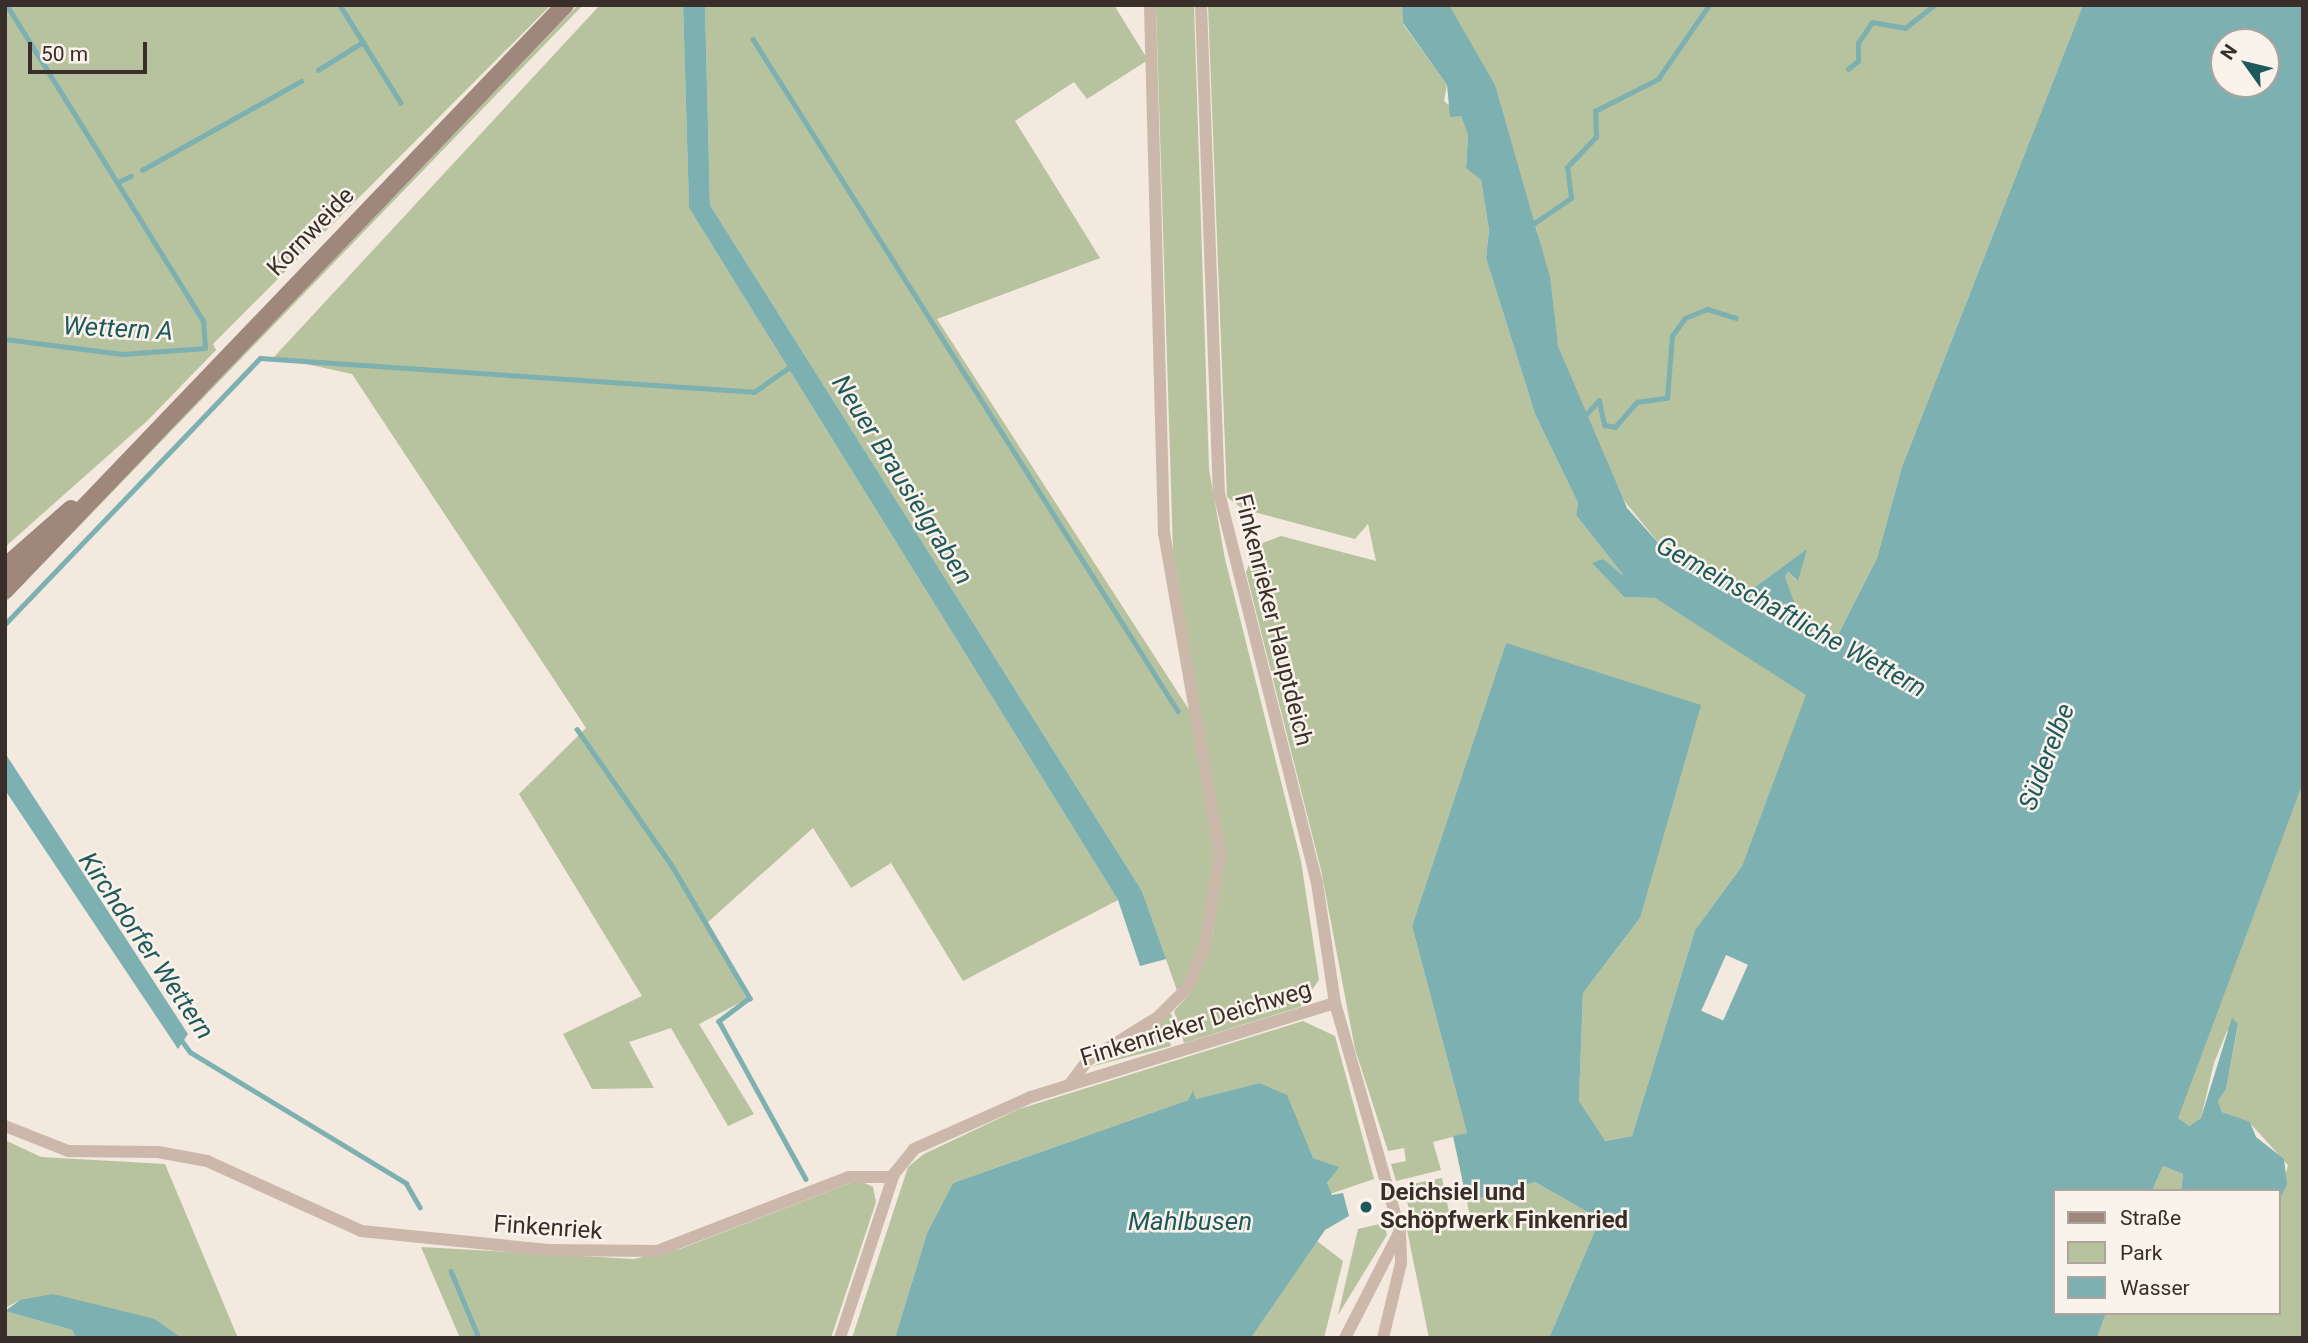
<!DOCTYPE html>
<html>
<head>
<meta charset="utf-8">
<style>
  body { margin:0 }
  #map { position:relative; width:2308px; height:1343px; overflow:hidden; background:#f3e9df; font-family:Roboto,sans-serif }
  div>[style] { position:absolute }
  .green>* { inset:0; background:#b7c29e }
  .water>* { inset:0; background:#7db0b0 }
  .pier>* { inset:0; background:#f3e9df; transform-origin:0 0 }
  .stream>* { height:4.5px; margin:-2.25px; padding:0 2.25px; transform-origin:2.25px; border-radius:2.25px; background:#7db0b0 }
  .street>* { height:12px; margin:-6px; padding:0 6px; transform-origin:6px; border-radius:6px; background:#cbb8aa }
  .secondary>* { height:18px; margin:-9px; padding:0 9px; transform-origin:9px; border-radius:9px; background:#9f877b }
  .dots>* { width:19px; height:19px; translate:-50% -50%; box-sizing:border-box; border:4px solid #faf3eb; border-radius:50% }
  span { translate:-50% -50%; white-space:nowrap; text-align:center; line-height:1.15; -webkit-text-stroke:5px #faf3eb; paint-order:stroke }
  .street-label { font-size:24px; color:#392e2a }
  .poi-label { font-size:24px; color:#392e2a; font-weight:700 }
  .left { translate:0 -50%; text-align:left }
  .water-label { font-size:26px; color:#1e595b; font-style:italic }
  .frame { position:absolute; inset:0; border:7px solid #392e2a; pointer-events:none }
  .legend { position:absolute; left:2053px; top:1189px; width:228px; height:126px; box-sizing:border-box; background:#faf3eb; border:2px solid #ada49e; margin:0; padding:9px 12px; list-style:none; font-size:21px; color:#392e2a }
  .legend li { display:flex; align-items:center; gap:14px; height:35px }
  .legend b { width:35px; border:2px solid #ada49e }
  .north { position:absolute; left:2210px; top:28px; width:70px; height:70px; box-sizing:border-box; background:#faf3eb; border:2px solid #ada49e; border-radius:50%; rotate:304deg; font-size:19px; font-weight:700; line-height:28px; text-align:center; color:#392e2a }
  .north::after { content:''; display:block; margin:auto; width:24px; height:32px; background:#1e595b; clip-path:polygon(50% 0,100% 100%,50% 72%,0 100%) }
  .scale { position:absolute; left:28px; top:42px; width:119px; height:32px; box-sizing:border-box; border:4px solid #392e2a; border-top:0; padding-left:9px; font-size:21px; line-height:24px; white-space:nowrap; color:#392e2a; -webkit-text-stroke:5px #faf3eb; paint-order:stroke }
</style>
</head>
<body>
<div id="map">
  <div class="green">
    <i style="clip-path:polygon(5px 5px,551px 5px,213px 344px,216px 350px,147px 421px,5px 547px)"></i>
    <i style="clip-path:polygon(578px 5px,583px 5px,5px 603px,5px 599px)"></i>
    <i style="clip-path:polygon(600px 5px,683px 5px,689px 208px,1118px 900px,963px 981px,891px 863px,851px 888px,813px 828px,708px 922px,747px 999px,699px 1024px,754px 1114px,728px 1126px,671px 1028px,629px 1042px,654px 1088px,592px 1089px,563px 1034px,642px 996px,519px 794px,586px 728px,352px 374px,274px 357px)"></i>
    <i style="clip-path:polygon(705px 5px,1114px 5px,1148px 60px,1087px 99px,1074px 82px,1015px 121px,1100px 258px,937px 319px,1195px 719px,1210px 798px,1217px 893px,1180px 999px,1142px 891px,710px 205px)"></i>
    <i style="clip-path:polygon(1156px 5px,1194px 5px,1209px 469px,1225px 559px,1301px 861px,1319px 980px,1300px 1007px,1184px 1043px,1174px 1011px,1192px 991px,1213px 934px,1225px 853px,1173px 551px)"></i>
    <i style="clip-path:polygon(1208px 5px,1402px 5px,1403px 24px,1447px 85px,1444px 101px,1461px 115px,1468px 135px,1466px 167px,1481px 180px,1489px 230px,1486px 258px,1535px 414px,1578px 503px,1576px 515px,1624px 576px,1610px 565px,1595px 566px,1624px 597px,1655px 598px,1807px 694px,1742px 866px,1695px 930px,1632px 1136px,1604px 1141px,1579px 1101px,1583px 993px,1640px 918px,1506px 643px,1412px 926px,1467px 1133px,1433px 1142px,1441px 1170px,1396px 1181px,1391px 1164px,1406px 1161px,1404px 1148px,1388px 1151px,1355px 1049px,1321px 870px,1246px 572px,1257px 545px,1281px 536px,1376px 561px,1368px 524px,1355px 539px,1243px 509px,1227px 497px)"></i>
    <i style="clip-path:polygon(1449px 5px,2083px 5px,1902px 467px,1877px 558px,1836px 639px,1790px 620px,1794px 606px,1785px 577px,1788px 572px,1796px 580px,1806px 550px,1747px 593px,1662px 547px,1617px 492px,1558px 346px,1537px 230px)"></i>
    <i style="clip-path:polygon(2303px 783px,2303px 1338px,2097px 1338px,2106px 1313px,2278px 1313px,2278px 1201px,2288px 1165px,2250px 1123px,2222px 1112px,2218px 1101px,2226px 1089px,2238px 1025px,2227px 1031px,2214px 1063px,2201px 1118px,2189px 1126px,2177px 1118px)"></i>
    <i style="clip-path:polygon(1171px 1013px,1176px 1030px,1167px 1033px,1171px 1046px,1094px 1066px)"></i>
    <i style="clip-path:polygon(1303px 1021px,1335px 1036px,1374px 1179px,1330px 1194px,1327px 1183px,1338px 1167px,1313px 1158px,1259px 1083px,1196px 1099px,1193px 1092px,1188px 1100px,953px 1183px,927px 1233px,895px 1338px,852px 1338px,908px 1167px,924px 1154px,1019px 1109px)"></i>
    <i style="clip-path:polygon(5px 1140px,41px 1157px,165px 1164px,238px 1338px,182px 1338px,155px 1319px,20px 1300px,5px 1308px)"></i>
    <i style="clip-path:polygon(2163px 1166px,2183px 1174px,2181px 1191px,2152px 1191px)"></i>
    <i style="clip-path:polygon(1442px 1178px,1453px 1231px,1459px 1229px,1457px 1221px,1470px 1217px,1467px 1202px,1535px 1182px,1600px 1219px,1549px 1338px,1429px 1338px,1405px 1220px,1411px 1218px,1406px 1197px,1415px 1195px,1412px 1184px)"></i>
    <i style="clip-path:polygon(858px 1180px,873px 1187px,876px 1202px,831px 1338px,460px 1338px,421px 1247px,634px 1259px,680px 1249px)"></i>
    <i style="clip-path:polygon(1384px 1223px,1387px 1235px,1338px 1315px,1358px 1229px)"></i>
    <i style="clip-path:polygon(1317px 1241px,1343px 1261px,1324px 1338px,1251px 1338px)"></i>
    <i style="clip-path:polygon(5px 1311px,72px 1330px,76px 1338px,5px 1338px)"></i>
  </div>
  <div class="water">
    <i style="clip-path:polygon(683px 5px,705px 5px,710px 205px,1142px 891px,1166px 959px,1140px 966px,1118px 900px,689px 208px)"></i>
    <i style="clip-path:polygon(evenodd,1402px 5px,1449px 5px,1495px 85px,1550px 277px,1558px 346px,1627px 508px,1662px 547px,1747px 593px,1807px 549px,1798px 581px,1788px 572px,1785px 577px,1794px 602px,1790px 620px,1836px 639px,1877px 558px,1902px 467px,2083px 5px,2303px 5px,2303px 783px,2178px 1118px,2189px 1126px,2201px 1118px,2232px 1018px,2238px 1024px,2226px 1089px,2218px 1101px,2222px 1112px,2250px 1122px,2256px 1137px,2284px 1159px,2287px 1184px,2279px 1201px,2278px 1191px,2181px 1191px,2183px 1174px,2163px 1166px,2152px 1191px,2054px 1191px,2054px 1313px,2106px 1313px,2097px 1338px,1549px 1338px,1600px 1219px,1535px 1182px,1467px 1202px,1453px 1136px,1467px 1133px,1412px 926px,1506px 643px,1701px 705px,1640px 918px,1583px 993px,1579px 1101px,1605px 1141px,1632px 1136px,1695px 930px,1742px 866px,1806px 695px,1655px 598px,1624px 597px,1592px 563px,1603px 559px,1624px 576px,1576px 515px,1578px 503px,1535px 414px,1486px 258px,1489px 230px,1481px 180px,1466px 168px,1468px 135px,1461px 116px,1450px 117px,1447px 85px,1403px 23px,1402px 5px,2224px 42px,2266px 42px,2266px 84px,2224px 84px,2224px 42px)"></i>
    <i style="clip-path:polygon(5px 753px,188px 1034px,178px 1049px,5px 790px)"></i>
    <i style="clip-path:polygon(1259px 1083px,1287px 1095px,1313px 1158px,1339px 1167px,1327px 1183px,1332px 1195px,1343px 1193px,1349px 1216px,1325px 1230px,1251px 1338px,895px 1338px,927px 1233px,953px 1183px,1188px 1100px,1193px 1091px,1196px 1099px)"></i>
    <i style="clip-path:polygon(53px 1294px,155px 1319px,182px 1338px,76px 1338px,72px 1330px,5px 1311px,20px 1300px)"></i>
  </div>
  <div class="pier">
    <i style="left:1726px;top:955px;width:24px;height:61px;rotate:24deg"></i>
  </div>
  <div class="stream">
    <i style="left:340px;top:5px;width:115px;rotate:58.1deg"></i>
    <i style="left:753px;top:39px;width:795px;rotate:57.69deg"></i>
    <i style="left:1848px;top:69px;width:13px;rotate:-39deg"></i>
    <i style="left:1858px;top:61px;width:18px;rotate:-90deg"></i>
    <i style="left:1858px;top:43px;width:25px;rotate:-56deg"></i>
    <i style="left:1872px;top:22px;width:34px;rotate:10deg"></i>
    <i style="left:1905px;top:28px;width:37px;rotate:-38deg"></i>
    <i style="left:318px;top:70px;width:53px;rotate:-31.9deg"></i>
    <i style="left:142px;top:170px;width:182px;rotate:-29.2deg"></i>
    <i style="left:118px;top:182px;width:14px;rotate:-25deg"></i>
    <i style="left:1530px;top:226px;width:50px;rotate:-34.3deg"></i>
    <i style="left:1571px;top:198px;width:31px;rotate:-97deg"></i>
    <i style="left:1567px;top:167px;width:42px;rotate:-46deg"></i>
    <i style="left:1596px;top:137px;width:26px;rotate:-92deg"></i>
    <i style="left:1595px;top:111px;width:71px;rotate:-26.9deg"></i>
    <i style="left:1658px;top:79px;width:90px;rotate:-55.4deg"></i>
    <i style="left:5px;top:339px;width:118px;rotate:7.3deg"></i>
    <i style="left:122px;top:354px;width:83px;rotate:-4.1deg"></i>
    <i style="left:205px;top:348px;width:27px;rotate:-94deg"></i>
    <i style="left:203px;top:321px;width:372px;rotate:-121.9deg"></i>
    <i style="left:1582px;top:419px;width:25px;rotate:-48deg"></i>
    <i style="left:1599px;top:400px;width:26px;rotate:77deg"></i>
    <i style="left:1605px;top:425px;width:10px;rotate:11deg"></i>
    <i style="left:1615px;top:427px;width:33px;rotate:-49deg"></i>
    <i style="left:1637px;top:402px;width:30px;rotate:-8deg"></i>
    <i style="left:1667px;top:398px;width:62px;rotate:-85.4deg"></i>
    <i style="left:1672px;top:336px;width:22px;rotate:-54deg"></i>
    <i style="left:1685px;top:318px;width:24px;rotate:-22deg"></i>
    <i style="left:1707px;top:309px;width:30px;rotate:17deg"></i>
    <i style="left:5px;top:624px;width:368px;rotate:-46.2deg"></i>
    <i style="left:260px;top:358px;width:495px;rotate:3.9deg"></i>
    <i style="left:754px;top:392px;width:45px;rotate:-35.1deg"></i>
    <i style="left:577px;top:729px;width:165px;rotate:55.2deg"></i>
    <i style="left:671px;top:864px;width:156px;rotate:59.5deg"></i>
    <i style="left:750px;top:998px;width:39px;rotate:143deg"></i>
    <i style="left:719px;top:1021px;width:180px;rotate:61.2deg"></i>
    <i style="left:180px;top:1038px;width:17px;rotate:54deg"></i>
    <i style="left:190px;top:1052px;width:253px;rotate:31.2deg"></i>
    <i style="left:406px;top:1183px;width:28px;rotate:60deg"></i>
    <i style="left:451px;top:1271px;width:73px;rotate:67.3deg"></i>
  </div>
  <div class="street">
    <i style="left:1201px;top:5px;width:488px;rotate:87.9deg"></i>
    <i style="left:1219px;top:493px;width:402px;rotate:75.9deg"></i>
    <i style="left:1317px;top:883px;width:121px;rotate:81.5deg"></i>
    <i style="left:1335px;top:1003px;width:237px;rotate:74.1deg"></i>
    <i style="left:1400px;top:1231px;width:32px;rotate:88deg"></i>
    <i style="left:1401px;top:1263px;width:77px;rotate:103.5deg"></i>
    <i style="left:1069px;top:1085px;width:30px;rotate:-53deg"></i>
    <i style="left:1087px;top:1061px;width:84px;rotate:-31.8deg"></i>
    <i style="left:1158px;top:1017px;width:42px;rotate:-45deg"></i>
    <i style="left:1188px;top:987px;width:45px;rotate:-68deg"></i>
    <i style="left:1205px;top:945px;width:92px;rotate:-80.6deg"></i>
    <i style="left:1220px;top:854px;width:325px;rotate:-99.9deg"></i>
    <i style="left:1164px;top:534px;width:529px;rotate:-91.52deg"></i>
    <i style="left:5px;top:1126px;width:68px;rotate:21.6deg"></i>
    <i style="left:68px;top:1151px;width:90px;rotate:0.6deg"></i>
    <i style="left:158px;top:1152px;width:50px;rotate:10.4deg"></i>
    <i style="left:207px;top:1161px;width:169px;rotate:24.4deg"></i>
    <i style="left:361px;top:1231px;width:188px;rotate:5.8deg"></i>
    <i style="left:548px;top:1250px;width:109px;rotate:0.5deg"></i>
    <i style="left:657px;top:1251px;width:206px;rotate:-21.1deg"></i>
    <i style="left:849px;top:1177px;width:44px"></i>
    <i style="left:840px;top:1338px;width:173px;rotate:-71.8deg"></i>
    <i style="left:894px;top:1174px;width:32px;rotate:-51deg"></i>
    <i style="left:914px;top:1149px;width:128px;rotate:-24deg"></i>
    <i style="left:1031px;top:1097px;width:318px;rotate:-17.2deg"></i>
    <i style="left:1345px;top:1338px;width:120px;rotate:-62.8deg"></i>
  </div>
  <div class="secondary">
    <i style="left:5px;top:567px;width:88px;rotate:-41.3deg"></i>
    <i style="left:5px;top:590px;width:810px;rotate:-46.25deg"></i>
  </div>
  <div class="dots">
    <i style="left:1366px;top:1207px;background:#1e595b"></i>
  </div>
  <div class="street-label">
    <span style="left:311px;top:232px;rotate:-46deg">Kornweide</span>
    <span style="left:1273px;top:620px;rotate:76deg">Finkenrieker Hauptdeich</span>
    <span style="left:1196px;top:1024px;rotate:-17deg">Finkenrieker Deichweg</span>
    <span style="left:548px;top:1228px;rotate:4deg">Finkenriek</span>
  </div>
  <div class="poi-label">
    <span class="left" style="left:1380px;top:1207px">Deichsiel und<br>Schöpfwerk Finkenried</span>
  </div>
  <div class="water-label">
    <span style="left:118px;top:329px;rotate:3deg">Wettern A</span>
    <span style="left:902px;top:480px;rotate:58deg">Neuer Brausielgraben</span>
    <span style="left:1791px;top:617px;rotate:29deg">Gemeinschaftliche Wettern</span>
    <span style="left:2047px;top:757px;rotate:-69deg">Süderelbe</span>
    <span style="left:146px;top:946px;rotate:56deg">Kirchdorfer Wettern</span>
    <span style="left:1190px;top:1222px">Mahlbusen</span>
  </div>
  <div class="frame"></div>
  <ul class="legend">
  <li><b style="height:9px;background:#9f877b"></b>Straße</li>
  <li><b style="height:19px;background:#b7c29e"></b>Park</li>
  <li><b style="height:19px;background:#7db0b0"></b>Wasser</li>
  </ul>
  <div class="north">N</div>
  <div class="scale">50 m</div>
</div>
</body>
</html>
